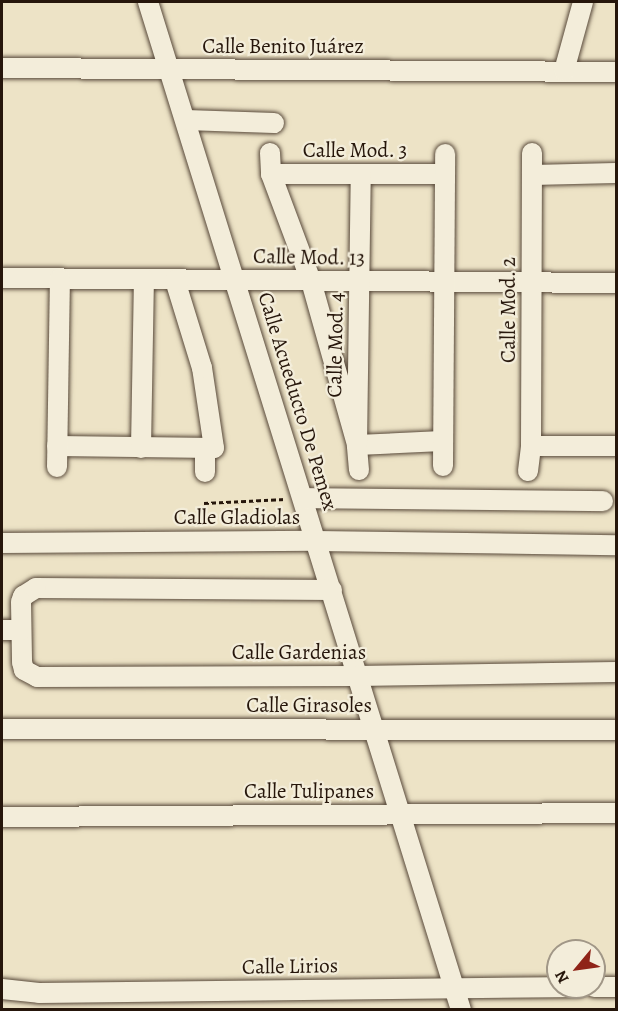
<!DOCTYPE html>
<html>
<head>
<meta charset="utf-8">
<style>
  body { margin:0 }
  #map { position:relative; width:618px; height:1011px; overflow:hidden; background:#ede3c6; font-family:Alegreya,serif }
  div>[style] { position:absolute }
  .path>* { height:3px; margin-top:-1.5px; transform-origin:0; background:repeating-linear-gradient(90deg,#26160b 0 4.5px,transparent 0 7.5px) }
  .roads { filter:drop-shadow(0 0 2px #58493a) drop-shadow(0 0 2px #58493a) }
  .minor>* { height:20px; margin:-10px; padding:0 10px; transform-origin:10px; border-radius:10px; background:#f3edda }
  span { translate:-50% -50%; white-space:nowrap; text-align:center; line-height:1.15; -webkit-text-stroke:4.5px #f3edda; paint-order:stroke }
  .street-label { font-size:21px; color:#26160b }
  .frame { position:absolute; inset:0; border:3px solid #26160b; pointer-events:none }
  .north { position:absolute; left:546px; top:939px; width:60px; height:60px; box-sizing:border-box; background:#f3edda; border:2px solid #a19787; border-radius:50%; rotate:241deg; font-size:16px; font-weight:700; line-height:24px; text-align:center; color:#26160b }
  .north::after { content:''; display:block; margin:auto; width:21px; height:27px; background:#8f2418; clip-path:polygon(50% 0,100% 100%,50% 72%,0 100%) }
</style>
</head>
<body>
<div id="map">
  <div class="path">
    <i style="left:204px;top:503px;width:82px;rotate:-2.8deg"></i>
  </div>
  <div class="roads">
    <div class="minor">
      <i style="left:148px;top:2px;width:1055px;rotate:72.75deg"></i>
      <i style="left:2px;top:68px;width:614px;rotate:0.37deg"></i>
      <i style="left:564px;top:71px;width:72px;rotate:-74.6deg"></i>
      <i style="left:186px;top:120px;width:88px;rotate:2deg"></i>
      <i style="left:270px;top:153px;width:21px;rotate:87deg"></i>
      <i style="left:271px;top:174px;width:114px;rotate:69.5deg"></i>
      <i style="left:311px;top:281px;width:170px;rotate:74.3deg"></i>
      <i style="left:271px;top:174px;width:174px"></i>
      <i style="left:532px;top:175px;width:84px;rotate:-1.4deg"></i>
      <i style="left:2px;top:278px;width:614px;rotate:0.47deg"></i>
      <i style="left:357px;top:445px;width:85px;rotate:-2.7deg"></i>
      <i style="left:57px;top:446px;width:157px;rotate:0.7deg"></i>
      <i style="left:214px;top:448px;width:81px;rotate:-98.5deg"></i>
      <i style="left:202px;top:368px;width:92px;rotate:-107.1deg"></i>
      <i style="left:531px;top:446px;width:85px"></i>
      <i style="left:141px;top:448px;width:169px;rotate:-89deg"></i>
      <i style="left:205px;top:448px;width:24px;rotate:90deg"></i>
      <i style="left:443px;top:466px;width:312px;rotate:-89.6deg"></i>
      <i style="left:57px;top:467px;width:188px;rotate:-89.1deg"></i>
      <i style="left:359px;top:470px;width:25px;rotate:-95deg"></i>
      <i style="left:357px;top:445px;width:271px;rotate:-89.2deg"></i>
      <i style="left:528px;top:471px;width:25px;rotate:-83deg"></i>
      <i style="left:531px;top:446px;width:293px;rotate:-89.8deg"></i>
      <i style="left:303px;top:498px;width:300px;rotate:0.6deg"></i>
      <i style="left:2px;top:543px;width:314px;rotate:-0.4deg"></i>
      <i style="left:316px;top:541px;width:300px;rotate:0.8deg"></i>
      <i style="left:332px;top:590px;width:296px;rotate:-179.6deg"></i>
      <i style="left:36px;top:588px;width:15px;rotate:148deg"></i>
      <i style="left:23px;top:596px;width:6px;rotate:108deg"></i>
      <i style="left:21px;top:602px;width:60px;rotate:89deg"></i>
      <i style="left:22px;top:662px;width:8px;rotate:76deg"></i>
      <i style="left:24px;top:670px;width:15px;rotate:28deg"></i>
      <i style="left:37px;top:677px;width:320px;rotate:-0.2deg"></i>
      <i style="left:357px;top:676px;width:259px;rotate:-0.9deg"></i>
      <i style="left:2px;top:630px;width:19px"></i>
      <i style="left:2px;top:729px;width:614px;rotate:0.09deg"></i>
      <i style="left:2px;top:817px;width:614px;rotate:-0.37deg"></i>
      <i style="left:594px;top:987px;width:22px"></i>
      <i style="left:2px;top:989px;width:37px;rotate:6deg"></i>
      <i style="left:39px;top:993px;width:540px;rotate:-0.64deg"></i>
    </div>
  </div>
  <div class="street-label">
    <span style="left:283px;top:46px">Calle Benito Juárez</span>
    <span style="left:355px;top:150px">Calle Mod. 3</span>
    <span style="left:309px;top:257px;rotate:1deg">Calle Mod. 13</span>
    <span style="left:508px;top:310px;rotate:-90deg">Calle Mod. 2</span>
    <span style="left:335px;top:345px;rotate:-89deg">Calle Mod. 4</span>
    <span style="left:298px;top:401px;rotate:73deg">Calle Acueducto De Pemex</span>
    <span style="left:237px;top:517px">Calle Gladiolas</span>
    <span style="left:299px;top:652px">Calle Gardenias</span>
    <span style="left:309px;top:705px">Calle Girasoles</span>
    <span style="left:309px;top:791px">Calle Tulipanes</span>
    <span style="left:290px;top:966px;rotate:-1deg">Calle Lirios</span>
  </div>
  <div class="frame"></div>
  <div class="north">N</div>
</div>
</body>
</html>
